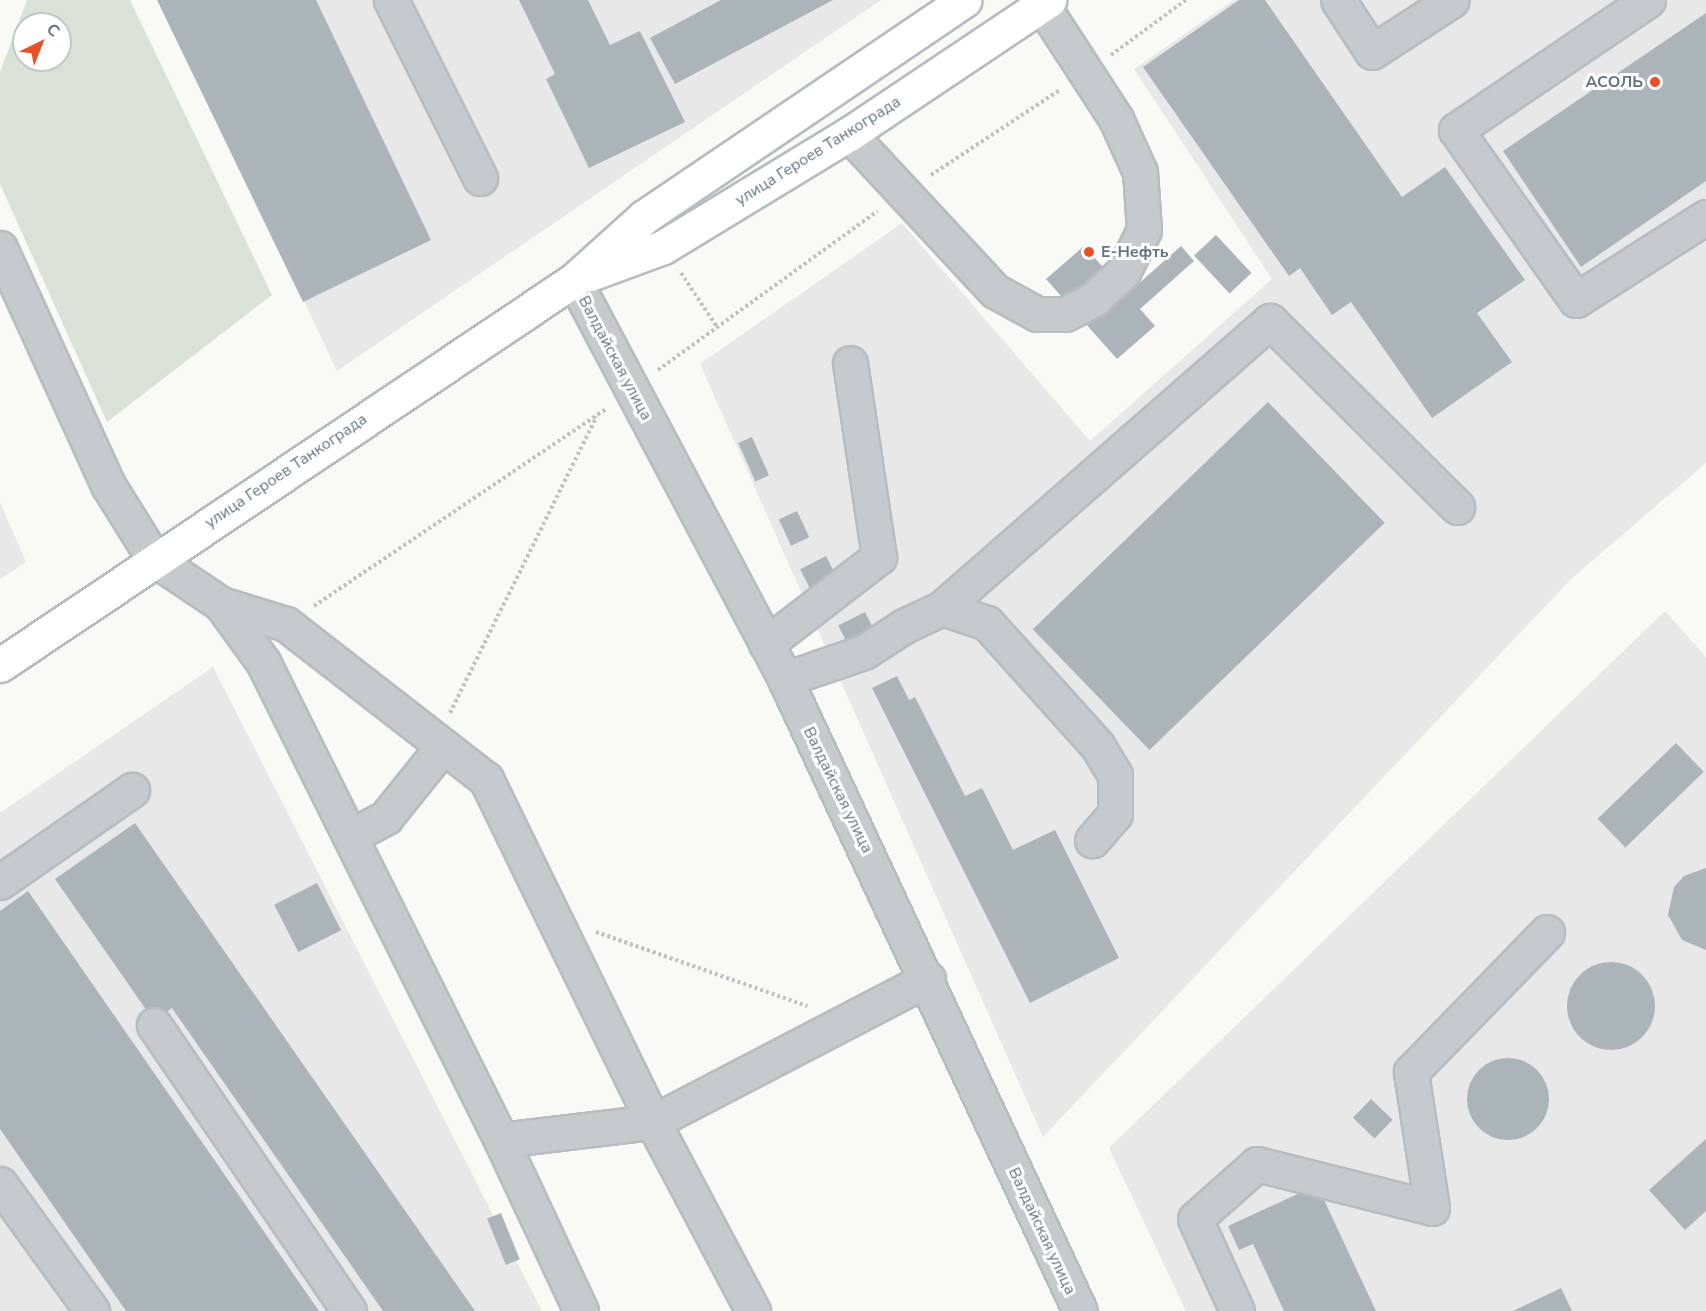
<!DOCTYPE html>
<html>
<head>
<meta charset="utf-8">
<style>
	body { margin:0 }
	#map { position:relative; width:1706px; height:1311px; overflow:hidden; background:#f9f9f6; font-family:"Nunito Sans",sans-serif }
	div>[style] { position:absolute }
	.built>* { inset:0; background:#e7e8e7 }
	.green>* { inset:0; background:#dae1d7 }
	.building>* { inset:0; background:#aab4b9; transform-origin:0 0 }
	.round { border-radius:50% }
	.path>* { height:4px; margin-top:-2px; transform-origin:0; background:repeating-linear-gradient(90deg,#bfc2c4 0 3px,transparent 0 6px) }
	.roads { filter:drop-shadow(2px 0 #b7bcc0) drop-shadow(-2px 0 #b7bcc0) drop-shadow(0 2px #b7bcc0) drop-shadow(0 -2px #b7bcc0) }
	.minor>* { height:33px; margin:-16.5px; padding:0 16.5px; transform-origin:16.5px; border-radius:16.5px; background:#c6cacd }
	.major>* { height:33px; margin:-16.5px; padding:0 16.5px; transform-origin:16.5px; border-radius:16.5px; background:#fff }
	.dots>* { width:16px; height:16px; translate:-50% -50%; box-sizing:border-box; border:3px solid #fff; border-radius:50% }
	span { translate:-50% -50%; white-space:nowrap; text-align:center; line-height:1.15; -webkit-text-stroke:6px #fff; paint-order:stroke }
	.poi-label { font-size:16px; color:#627582; font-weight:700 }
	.right { translate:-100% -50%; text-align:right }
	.left { translate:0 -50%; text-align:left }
	.street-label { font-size:16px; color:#627582 }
	.north { position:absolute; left:12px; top:12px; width:60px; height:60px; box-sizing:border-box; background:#fff; border:2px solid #c0c8cd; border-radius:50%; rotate:43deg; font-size:16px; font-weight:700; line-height:24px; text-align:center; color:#627582 }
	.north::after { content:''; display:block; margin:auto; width:21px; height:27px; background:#eb4f24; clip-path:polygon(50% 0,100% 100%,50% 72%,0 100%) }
</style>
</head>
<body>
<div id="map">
	<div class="built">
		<div style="clip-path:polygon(161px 0,881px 0,337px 371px)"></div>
		<div style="clip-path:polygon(1234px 0,1706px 0,1706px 463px,1571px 579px,1043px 1137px,700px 364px,902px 223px,1090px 441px,1272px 279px,1134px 69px)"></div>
		<div style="clip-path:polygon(0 502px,26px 562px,0 579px)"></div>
		<div style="clip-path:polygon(1665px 611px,1706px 657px,1706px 1311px,1186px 1311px,1109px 1148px)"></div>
		<div style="clip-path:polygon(213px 667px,542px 1311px,0 1311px,0 813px)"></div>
	</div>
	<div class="green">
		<div style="clip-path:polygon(evenodd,27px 0,130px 0,272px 295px,107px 422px,0 184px,0 72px,27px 0,24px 24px,60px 24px,60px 60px,24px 60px,24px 24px)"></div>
	</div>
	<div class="building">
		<div style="clip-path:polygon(157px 0,316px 0,431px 240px,303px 302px)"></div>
		<div style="clip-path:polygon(519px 0,588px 0,610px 45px,640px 31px,685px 122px,589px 168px,546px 79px,555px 74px)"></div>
		<div style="clip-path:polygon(721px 0,833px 0,675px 84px,650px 38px)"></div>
		<div style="clip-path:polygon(1239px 0,1265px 0,1402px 197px,1445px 167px,1525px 280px,1477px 313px,1512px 362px,1432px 418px,1351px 302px,1332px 315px,1300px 268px,1289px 276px,1143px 67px)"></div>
		<div style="clip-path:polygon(1706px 13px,1706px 181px,1581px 267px,1503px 151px)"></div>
		<div style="left:1216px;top:235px;width:52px;height:30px;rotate:47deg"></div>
		<div style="clip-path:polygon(1084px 246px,1127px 294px,1181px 246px,1194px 261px,1140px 309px,1155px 326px,1117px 359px,1046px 279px)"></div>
		<div style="left:1268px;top:402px;width:168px;height:327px;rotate:46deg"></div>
		<div style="left:752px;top:437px;width:42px;height:15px;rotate:66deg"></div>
		<div style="left:797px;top:511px;width:29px;height:20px;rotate:65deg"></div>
		<div style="left:826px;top:556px;width:25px;height:29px;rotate:63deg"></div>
		<div style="left:865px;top:612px;width:20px;height:30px;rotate:63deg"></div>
		<div style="clip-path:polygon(897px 676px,909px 700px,915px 697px,965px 796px,982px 788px,1013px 850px,1055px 830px,1119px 958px,1030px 1003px,872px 688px)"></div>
		<div style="left:1676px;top:743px;width:40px;height:109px;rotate:46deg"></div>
		<div style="clip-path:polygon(135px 823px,475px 1311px,383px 1311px,172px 1008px,154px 1021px,55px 879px)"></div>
		<div style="clip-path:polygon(1706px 868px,1706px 950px,1682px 940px,1668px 915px,1674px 887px,1684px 876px)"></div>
		<div style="left:317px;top:883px;width:53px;height:48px;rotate:63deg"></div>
		<div style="clip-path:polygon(28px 891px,319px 1311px,126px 1311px,0 1129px,0 911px)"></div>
		<div class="round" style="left:1567px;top:962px;width:88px;height:88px"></div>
		<div class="round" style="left:1467px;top:1058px;width:82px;height:82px"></div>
		<div style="left:1371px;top:1099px;width:30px;height:26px;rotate:44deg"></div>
		<div style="clip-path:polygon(1706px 1139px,1706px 1211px,1685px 1230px,1649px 1190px)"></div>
		<div style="clip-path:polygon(1317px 1185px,1376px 1311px,1284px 1311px,1253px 1244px,1239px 1250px,1228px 1226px)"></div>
		<div style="left:501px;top:1213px;width:50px;height:15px;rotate:68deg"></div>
		<div style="clip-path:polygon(1561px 1288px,1572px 1311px,1513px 1311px)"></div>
	</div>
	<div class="path">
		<div style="left:1111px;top:55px;width:93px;rotate:-36.3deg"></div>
		<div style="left:931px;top:175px;width:154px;rotate:-33.4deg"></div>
		<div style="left:681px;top:273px;width:65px;rotate:56.3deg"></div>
		<div style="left:658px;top:370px;width:271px;rotate:-35.9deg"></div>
		<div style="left:314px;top:606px;width:352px;rotate:-34deg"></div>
		<div style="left:450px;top:713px;width:331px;rotate:-63.7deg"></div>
		<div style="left:596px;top:932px;width:224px;rotate:19.3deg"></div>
	</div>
	<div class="roads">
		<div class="minor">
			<div style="left:391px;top:0;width:199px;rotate:63.4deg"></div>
			<div style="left:1338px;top:0;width:62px;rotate:56.8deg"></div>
			<div style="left:1372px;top:52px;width:95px;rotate:-33deg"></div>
			<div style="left:1648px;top:0;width:232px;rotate:145.9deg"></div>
			<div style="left:1456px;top:130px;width:208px;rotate:54.8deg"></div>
			<div style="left:1576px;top:300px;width:154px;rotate:-32.6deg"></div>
			<div style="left:849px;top:134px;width:214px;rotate:47.1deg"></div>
			<div style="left:995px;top:291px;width:48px;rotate:28.7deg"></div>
			<div style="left:1037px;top:314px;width:28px"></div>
			<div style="left:1065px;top:314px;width:33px;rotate:-27deg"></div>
			<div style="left:1094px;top:299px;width:40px;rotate:-43deg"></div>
			<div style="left:1123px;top:272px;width:47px;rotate:-63.4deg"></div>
			<div style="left:1144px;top:230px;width:58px;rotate:-93.9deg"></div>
			<div style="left:1140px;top:172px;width:58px;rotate:-114.4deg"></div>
			<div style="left:1116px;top:119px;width:136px;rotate:-123deg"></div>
			<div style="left:0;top:248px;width:260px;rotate:65.5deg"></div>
			<div style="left:108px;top:485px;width:87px;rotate:58.1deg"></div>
			<div style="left:154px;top:559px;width:81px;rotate:33.9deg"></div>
			<div style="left:221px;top:604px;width:68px;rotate:17.1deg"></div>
			<div style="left:286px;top:624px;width:253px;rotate:37.8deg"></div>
			<div style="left:486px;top:779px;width:381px;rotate:64deg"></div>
			<div style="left:653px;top:1122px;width:214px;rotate:62.1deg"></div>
			<div style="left:574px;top:280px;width:451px;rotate:62.1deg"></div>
			<div style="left:785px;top:679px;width:697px;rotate:64.98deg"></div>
			<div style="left:221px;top:604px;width:72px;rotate:54.1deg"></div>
			<div style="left:263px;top:662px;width:534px;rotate:63.53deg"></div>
			<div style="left:501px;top:1140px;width:189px;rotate:64.9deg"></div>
			<div style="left:942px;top:608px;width:436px;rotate:-41.2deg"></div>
			<div style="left:1270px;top:321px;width:264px;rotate:44.8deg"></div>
			<div style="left:766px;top:644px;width:143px;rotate:-37.6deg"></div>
			<div style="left:879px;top:557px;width:196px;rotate:-98.5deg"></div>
			<div style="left:785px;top:679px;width:83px;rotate:-18.9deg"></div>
			<div style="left:864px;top:652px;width:48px;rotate:-33deg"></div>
			<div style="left:904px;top:626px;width:42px;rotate:-25.3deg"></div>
			<div style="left:942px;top:608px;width:47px;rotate:18.4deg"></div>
			<div style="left:987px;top:623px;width:164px;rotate:48deg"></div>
			<div style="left:1097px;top:745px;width:35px;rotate:59deg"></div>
			<div style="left:1115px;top:775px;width:39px;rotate:90deg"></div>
			<div style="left:1115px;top:814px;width:35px;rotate:131deg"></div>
			<div style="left:351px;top:836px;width:40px;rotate:-28deg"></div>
			<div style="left:386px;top:817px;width:91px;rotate:-51.2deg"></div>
			<div style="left:0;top:882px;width:161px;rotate:-34.9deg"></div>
			<div style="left:154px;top:1025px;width:346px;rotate:55.7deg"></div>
			<div style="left:501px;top:1140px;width:153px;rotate:-6.8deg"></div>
			<div style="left:653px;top:1122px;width:310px;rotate:-27.5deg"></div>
			<div style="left:0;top:1184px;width:157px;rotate:54.1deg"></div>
			<div style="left:1237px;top:1311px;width:101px;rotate:-114.5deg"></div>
			<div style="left:1195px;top:1219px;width:83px;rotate:-41.6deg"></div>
			<div style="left:1257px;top:1164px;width:180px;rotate:14.1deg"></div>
			<div style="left:1432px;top:1208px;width:138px;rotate:-98.8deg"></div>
			<div style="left:1411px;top:1072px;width:195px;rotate:-45.8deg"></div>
		</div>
		<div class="major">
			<div style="left:590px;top:274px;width:78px;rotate:-20.3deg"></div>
			<div style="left:663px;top:247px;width:218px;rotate:-31.3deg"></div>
			<div style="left:849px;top:134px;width:241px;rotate:-33.8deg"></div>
			<div style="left:0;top:665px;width:691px;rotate:-33.85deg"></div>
			<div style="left:574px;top:280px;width:94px;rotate:-42deg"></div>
			<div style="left:644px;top:217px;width:387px;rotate:-34.1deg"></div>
		</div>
	</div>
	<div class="dots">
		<div style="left:1655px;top:82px;background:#eb4f24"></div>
		<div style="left:1089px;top:252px;background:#eb4f24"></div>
	</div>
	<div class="poi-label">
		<span class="right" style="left:1643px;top:82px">АСОЛЬ</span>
		<span class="left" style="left:1101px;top:252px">E-Нефть</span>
	</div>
	<div class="street-label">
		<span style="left:818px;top:151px;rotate:-32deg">улица Героев Танкограда</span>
		<span style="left:615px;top:358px;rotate:62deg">Валдайская улица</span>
		<span style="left:286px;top:471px;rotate:-34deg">улица Героев Танкограда</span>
		<span style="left:838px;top:790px;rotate:64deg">Валдайская улица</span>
		<span style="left:1042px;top:1231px;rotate:65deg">Валдайская улица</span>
	</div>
	<div class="north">С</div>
</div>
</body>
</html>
